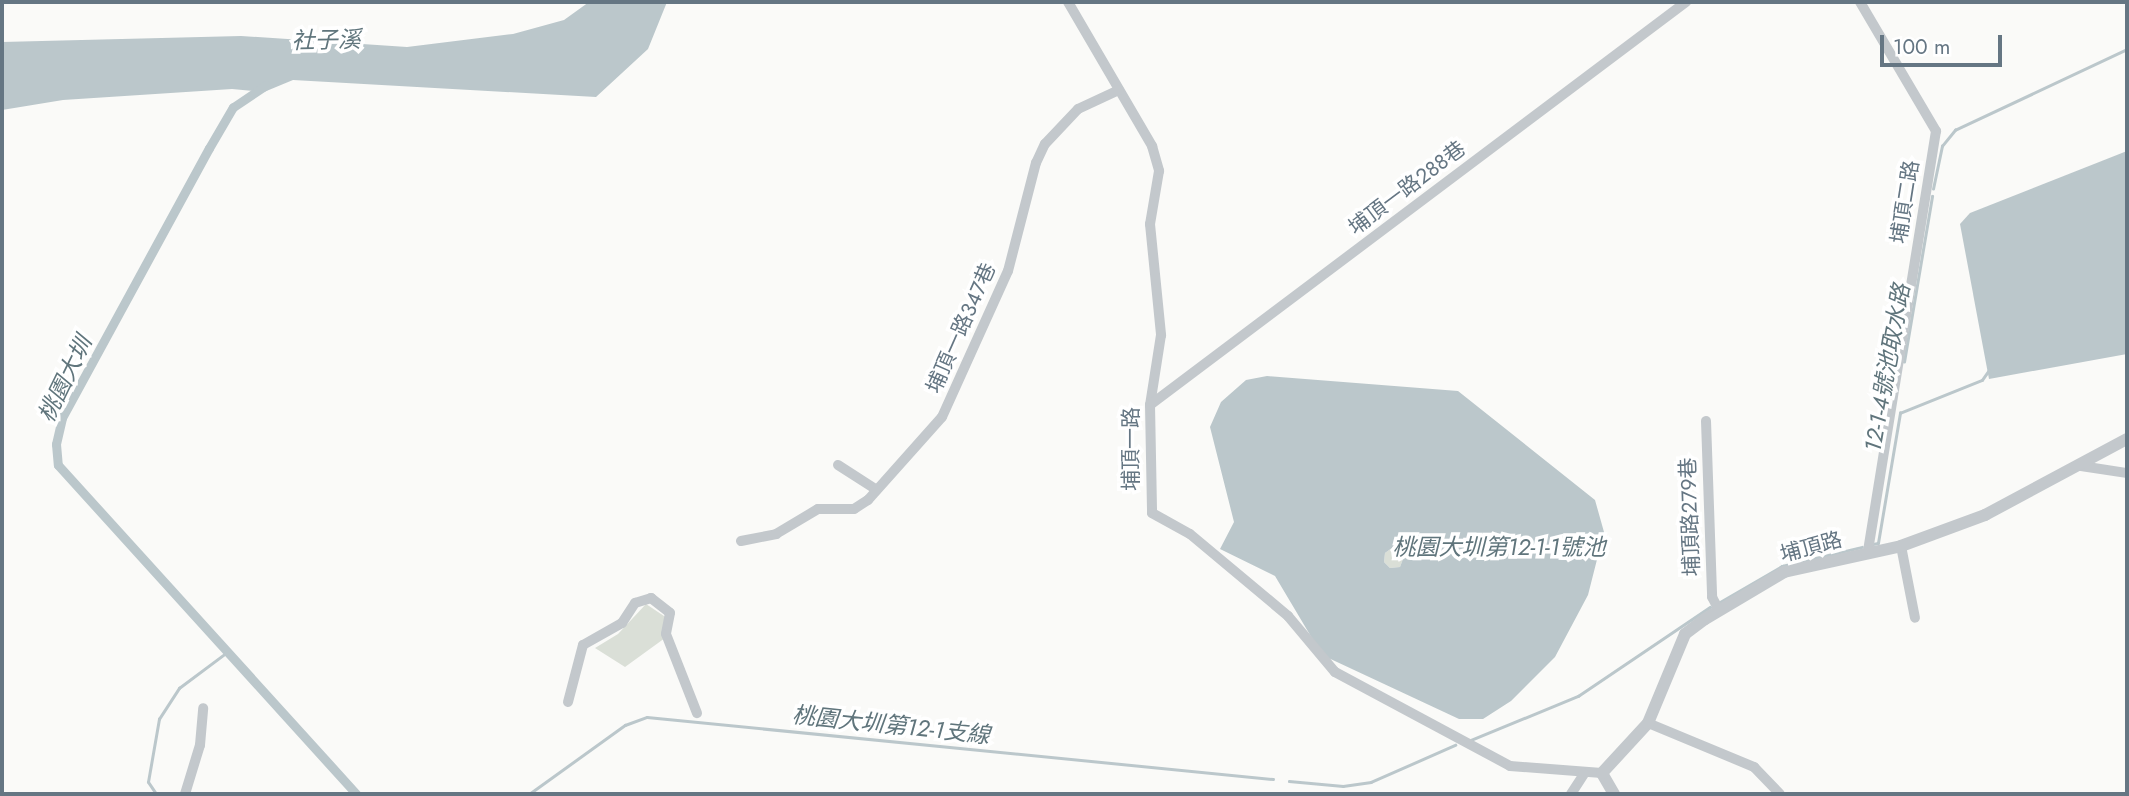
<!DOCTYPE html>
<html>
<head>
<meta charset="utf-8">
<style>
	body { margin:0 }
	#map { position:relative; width:2129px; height:796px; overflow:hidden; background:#fafaf8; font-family:Jost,"Noto Sans TC",sans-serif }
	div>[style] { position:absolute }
	.green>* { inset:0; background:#dadfd7 }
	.water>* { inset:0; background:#bbc7cb }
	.stream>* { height:2.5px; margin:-1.25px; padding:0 1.25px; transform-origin:1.25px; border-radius:1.25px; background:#bbc7cb }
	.canal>* { height:9px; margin:-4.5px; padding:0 4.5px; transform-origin:4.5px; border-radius:4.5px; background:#bbc7cb }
	.minor>* { height:10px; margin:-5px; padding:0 5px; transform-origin:5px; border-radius:5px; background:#c3c8cc }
	.tertiary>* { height:12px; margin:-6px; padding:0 6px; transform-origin:6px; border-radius:6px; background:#c3c8cc }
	span { translate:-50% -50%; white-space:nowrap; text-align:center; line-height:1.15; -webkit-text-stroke:7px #fff; paint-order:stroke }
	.street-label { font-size:21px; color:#657683 }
	.water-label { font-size:23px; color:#60757c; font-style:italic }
	.frame { position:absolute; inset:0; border:4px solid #657683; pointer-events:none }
	.scale { position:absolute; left:1880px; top:35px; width:122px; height:32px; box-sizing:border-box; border:4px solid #657683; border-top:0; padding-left:9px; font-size:21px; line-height:24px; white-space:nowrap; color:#657683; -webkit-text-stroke:5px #fff; paint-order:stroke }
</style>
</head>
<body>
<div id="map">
	<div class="green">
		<div style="clip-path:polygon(1396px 545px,1403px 559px,1400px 567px,1390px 568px,1384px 562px,1385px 553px)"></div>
		<div style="clip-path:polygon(646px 604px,667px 618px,665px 638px,625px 667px,595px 648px,618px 634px)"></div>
	</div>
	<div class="water">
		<div style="clip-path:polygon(589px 2px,667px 2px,648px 49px,596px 97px,293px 80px,264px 92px,232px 89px,63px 100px,2px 110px,2px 42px,241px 36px,407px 47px,513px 34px,564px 20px)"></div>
		<div style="clip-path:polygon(2127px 151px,2127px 354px,1989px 379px,1960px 224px,1970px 213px)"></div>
		<div style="clip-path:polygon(evenodd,1267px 376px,1458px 391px,1595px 500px,1604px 532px,1588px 595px,1555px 657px,1511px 701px,1483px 719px,1459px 719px,1322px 655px,1275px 576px,1220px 549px,1234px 522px,1210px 427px,1221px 402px,1246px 380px,1267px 376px,1396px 545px,1403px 559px,1400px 567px,1390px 568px,1384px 562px,1385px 553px,1396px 545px)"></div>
	</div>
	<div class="stream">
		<div style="left:1933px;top:189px;width:44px;rotate:-78.2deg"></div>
		<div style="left:1942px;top:146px;width:21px;rotate:-51deg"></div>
		<div style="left:1955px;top:130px;width:190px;rotate:-25.2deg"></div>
		<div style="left:1904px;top:362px;width:168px;rotate:-80.4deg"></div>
		<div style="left:1873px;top:544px;width:5px;rotate:-11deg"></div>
		<div style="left:1878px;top:543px;width:132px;rotate:-80.4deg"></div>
		<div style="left:1900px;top:413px;width:88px;rotate:-21.9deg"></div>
		<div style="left:1982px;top:380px;width:12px;rotate:-55deg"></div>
		<div style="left:1720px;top:602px;width:72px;rotate:-30.1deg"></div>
		<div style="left:1782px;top:566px;width:82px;rotate:-13.4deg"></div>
		<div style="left:1471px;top:740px;width:116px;rotate:-22.4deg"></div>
		<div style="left:1578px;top:696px;width:159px;rotate:-34deg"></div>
		<div style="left:1289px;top:781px;width:54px;rotate:5.3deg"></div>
		<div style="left:1343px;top:786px;width:28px;rotate:-8deg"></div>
		<div style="left:1371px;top:782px;width:92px;rotate:-23.8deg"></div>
		<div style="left:156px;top:794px;width:14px;rotate:-124deg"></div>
		<div style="left:148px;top:782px;width:64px;rotate:-80.1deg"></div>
		<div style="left:159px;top:719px;width:37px;rotate:-57deg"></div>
		<div style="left:179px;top:688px;width:59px;rotate:-36.7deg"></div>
		<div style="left:529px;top:794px;width:118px;rotate:-35.7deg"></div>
		<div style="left:625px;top:725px;width:23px;rotate:-20deg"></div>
		<div style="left:647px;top:717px;width:629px;rotate:5.66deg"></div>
	</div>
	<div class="canal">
		<div style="left:266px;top:85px;width:40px;rotate:146deg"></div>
		<div style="left:233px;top:107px;width:48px;rotate:120.3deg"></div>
		<div style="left:209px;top:148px;width:307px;rotate:118.6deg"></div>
		<div style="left:62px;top:418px;width:27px;rotate:103deg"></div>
		<div style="left:56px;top:444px;width:21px;rotate:85deg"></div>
		<div style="left:58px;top:465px;width:444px;rotate:47.8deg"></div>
	</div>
	<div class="minor">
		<div style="left:1068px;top:2px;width:167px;rotate:59.7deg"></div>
		<div style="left:1152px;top:146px;width:26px;rotate:74deg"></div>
		<div style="left:1159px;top:171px;width:54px;rotate:99.6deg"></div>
		<div style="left:1150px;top:224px;width:112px;rotate:84.3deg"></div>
		<div style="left:1161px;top:335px;width:71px;rotate:98.9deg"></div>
		<div style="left:1150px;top:405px;width:108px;rotate:88.9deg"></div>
		<div style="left:1152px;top:513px;width:43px;rotate:28.9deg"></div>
		<div style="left:1190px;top:534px;width:128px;rotate:39.9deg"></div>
		<div style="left:1288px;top:616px;width:73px;rotate:50deg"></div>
		<div style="left:1335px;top:672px;width:199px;rotate:28.2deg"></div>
		<div style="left:1510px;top:766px;width:92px;rotate:4.4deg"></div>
		<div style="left:1860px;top:2px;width:150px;rotate:59.5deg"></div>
		<div style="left:1936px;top:131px;width:426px;rotate:99.2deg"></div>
		<div style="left:1150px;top:405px;width:671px;rotate:-36.94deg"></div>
		<div style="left:1706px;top:421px;width:176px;rotate:88deg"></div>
		<div style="left:1712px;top:597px;width:15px;rotate:62deg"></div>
		<div style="left:838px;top:465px;width:46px;rotate:32.7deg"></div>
		<div style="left:2081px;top:466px;width:47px;rotate:8.7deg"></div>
		<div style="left:741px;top:541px;width:36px;rotate:-11deg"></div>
		<div style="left:776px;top:534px;width:49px;rotate:-30.8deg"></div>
		<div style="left:818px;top:509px;width:36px"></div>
		<div style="left:854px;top:509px;width:17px;rotate:-33deg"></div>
		<div style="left:868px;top:500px;width:111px;rotate:-48.3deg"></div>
		<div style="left:942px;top:417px;width:160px;rotate:-65.7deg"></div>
		<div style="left:1008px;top:271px;width:112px;rotate:-75.5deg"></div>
		<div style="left:1036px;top:163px;width:21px;rotate:-65deg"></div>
		<div style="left:1045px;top:144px;width:48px;rotate:-46.7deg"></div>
		<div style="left:1078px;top:109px;width:45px;rotate:-24.9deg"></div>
		<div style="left:1901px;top:546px;width:73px;rotate:79deg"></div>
		<div style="left:568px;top:702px;width:59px;rotate:-75.3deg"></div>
		<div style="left:583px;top:645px;width:45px;rotate:-29.4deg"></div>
		<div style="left:622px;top:623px;width:24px;rotate:-57deg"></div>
		<div style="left:635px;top:603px;width:17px;rotate:-17deg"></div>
		<div style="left:651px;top:598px;width:24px;rotate:38deg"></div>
		<div style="left:670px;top:613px;width:21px;rotate:101deg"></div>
		<div style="left:666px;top:634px;width:85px;rotate:68.6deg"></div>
		<div style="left:1648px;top:723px;width:115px;rotate:22.5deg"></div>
		<div style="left:1754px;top:767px;width:37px;rotate:46deg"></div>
		<div style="left:185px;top:794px;width:51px;rotate:-73deg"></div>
		<div style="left:200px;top:745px;width:37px;rotate:-85deg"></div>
		<div style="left:1571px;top:794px;width:24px;rotate:-57deg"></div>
	</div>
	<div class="tertiary">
		<div style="left:1614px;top:794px;width:24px;rotate:-120deg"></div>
		<div style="left:1602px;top:773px;width:68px;rotate:-47.4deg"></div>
		<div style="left:1648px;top:723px;width:96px;rotate:-67.4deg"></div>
		<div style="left:1685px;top:634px;width:25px;rotate:-37deg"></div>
		<div style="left:1705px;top:619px;width:92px;rotate:-30.7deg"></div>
		<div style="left:1784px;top:572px;width:120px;rotate:-12.5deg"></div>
		<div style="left:1901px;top:546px;width:90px;rotate:-20.3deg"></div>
		<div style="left:1985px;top:515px;width:161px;rotate:-28.2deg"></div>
	</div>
	<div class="street-label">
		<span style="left:1407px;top:188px;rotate:-37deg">埔頂一路288巷</span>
		<span style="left:1905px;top:202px;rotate:-81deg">埔頂二路</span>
		<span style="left:961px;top:328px;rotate:-66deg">埔頂一路347巷</span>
		<span style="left:1131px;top:449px;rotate:-90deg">埔頂一路</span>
		<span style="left:1690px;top:517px;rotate:-92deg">埔頂路279巷</span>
		<span style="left:1811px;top:547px;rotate:-15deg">埔頂路</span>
	</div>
	<div class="water-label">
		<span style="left:326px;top:40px;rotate:-1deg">社子溪</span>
		<span style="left:1887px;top:368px;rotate:-80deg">12-1-4號池取水路</span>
		<span style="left:65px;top:379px;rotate:-64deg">桃園大圳</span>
		<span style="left:1499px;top:547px">桃園大圳第12-1-1號池</span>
		<span style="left:891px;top:725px;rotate:6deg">桃園大圳第12-1支線</span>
	</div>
	<div class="frame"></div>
	<div class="scale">100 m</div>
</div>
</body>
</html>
